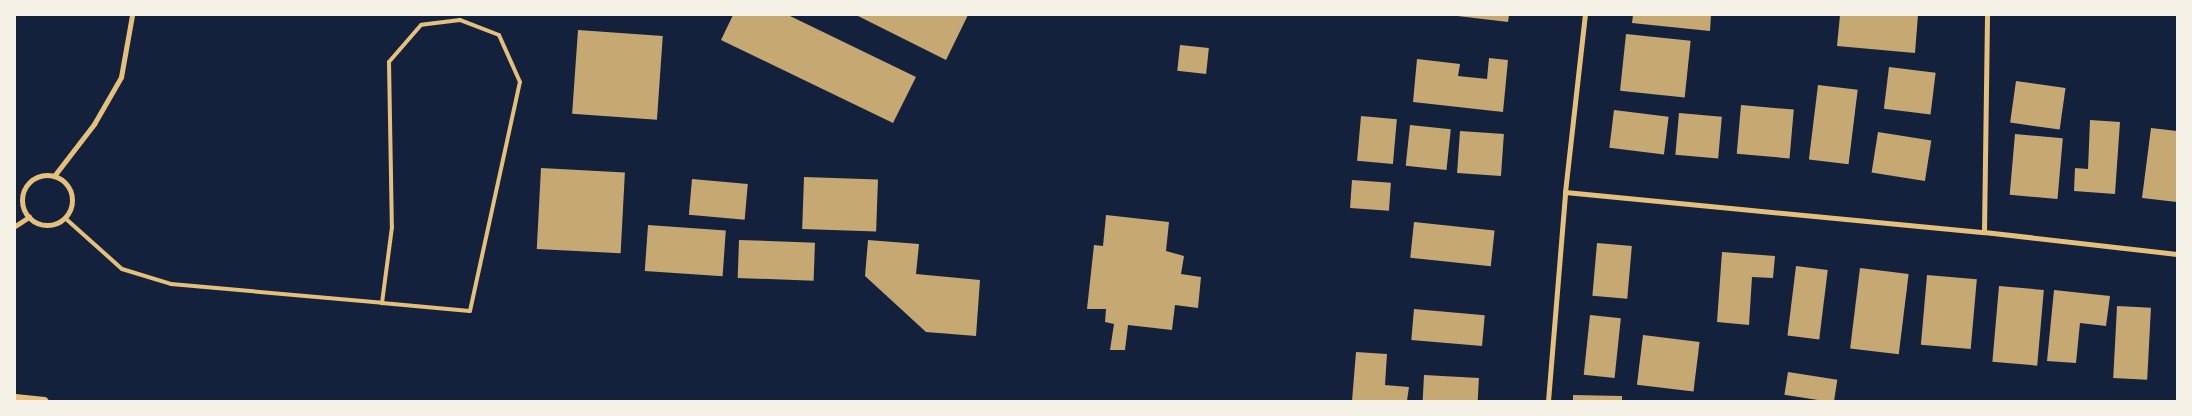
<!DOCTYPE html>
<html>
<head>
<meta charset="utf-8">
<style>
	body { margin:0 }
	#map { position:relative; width:2192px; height:416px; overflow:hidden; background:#14213d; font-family:Roboto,sans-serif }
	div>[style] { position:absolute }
	.building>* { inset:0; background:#c6a872; transform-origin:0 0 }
	.service>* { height:4px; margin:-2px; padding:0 2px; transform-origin:2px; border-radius:2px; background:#e5c07b }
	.minor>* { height:5px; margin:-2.5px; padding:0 2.5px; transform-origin:2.5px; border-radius:2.5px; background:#e5c07b }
	.minor>.ring { margin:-2.5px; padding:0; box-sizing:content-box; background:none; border:5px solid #e5c07b; border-radius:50% }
	.tertiary>* { height:9px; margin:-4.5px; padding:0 4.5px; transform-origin:4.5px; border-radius:4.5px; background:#e5c07b }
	span { translate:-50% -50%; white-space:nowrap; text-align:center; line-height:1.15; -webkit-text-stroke:4.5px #f6f1e7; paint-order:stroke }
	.frame { position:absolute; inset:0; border:16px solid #f6f1e7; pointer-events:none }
</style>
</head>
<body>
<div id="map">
	<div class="building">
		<div style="clip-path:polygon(733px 15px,788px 15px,916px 77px,893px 123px,721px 40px)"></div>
		<div style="clip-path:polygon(856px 15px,968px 15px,946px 60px)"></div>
		<div style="clip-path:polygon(1449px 15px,1509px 15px,1508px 22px)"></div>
		<div style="clip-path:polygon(1633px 15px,1711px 15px,1710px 31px,1632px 23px)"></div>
		<div style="clip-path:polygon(1840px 15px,1918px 15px,1915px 53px,1837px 46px)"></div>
		<div style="left:578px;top:30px;width:85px;height:84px;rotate:4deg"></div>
		<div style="left:1626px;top:34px;width:65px;height:57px;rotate:6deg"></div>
		<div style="left:1180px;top:45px;width:29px;height:26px;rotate:6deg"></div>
		<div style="clip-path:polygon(1489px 58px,1508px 60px,1503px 112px,1413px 102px,1417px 59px,1460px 64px,1458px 76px,1487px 79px)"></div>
		<div style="left:1889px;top:67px;width:47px;height:42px;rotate:7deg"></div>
		<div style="left:2016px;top:81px;width:50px;height:42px;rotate:8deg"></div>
		<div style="left:1818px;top:85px;width:40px;height:75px;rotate:7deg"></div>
		<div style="left:1741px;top:105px;width:53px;height:49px;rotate:5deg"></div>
		<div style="left:1614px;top:110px;width:55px;height:38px;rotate:7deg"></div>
		<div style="left:1679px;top:113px;width:43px;height:42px;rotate:5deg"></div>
		<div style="left:1361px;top:116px;width:36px;height:45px;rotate:5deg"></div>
		<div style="clip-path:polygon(2090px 120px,2120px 122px,2115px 194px,2074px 191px,2075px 168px,2088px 169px)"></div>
		<div style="left:1410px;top:125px;width:41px;height:41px;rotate:6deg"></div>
		<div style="clip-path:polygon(2151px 128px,2177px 131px,2177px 202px,2142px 198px)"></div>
		<div style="left:1460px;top:131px;width:44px;height:42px;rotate:4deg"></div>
		<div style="left:1878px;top:132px;width:54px;height:41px;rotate:9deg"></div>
		<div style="left:2015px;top:134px;width:48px;height:61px;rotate:5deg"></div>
		<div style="left:541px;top:168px;width:84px;height:81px;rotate:3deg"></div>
		<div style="left:804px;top:177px;width:74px;height:52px;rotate:2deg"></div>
		<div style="left:692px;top:179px;width:56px;height:36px;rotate:5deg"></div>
		<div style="left:1352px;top:180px;width:39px;height:28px;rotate:4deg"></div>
		<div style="clip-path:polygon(1106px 215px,1169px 222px,1166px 251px,1184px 256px,1181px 274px,1201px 277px,1198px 308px,1175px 305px,1172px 330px,1128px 325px,1125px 350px,1110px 350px,1114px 324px,1105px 322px,1106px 309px,1087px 309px,1094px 245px,1103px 246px)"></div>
		<div style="left:1414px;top:222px;width:81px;height:36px;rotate:6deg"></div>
		<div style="left:648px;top:225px;width:78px;height:46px;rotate:4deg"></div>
		<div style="left:739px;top:240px;width:76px;height:38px;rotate:2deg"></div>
		<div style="clip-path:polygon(868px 240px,919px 244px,916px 274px,980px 280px,976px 336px,926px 332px,865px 276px)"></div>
		<div style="left:1597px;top:243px;width:35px;height:53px;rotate:5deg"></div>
		<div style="clip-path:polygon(1722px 252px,1775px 256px,1773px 278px,1752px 277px,1749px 325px,1717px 322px)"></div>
		<div style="left:1796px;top:266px;width:32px;height:70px;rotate:7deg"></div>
		<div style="left:1860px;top:268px;width:49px;height:81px;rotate:7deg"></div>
		<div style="left:1927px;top:275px;width:50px;height:70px;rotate:5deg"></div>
		<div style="left:1999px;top:286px;width:45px;height:76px;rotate:5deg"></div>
		<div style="clip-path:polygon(2054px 290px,2110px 296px,2106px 326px,2080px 323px,2076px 363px,2047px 361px)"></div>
		<div style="left:2117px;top:306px;width:34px;height:72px;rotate:3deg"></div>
		<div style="left:1414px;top:309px;width:71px;height:31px;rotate:5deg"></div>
		<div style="left:1590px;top:315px;width:31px;height:60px;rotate:6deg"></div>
		<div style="left:1643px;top:335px;width:57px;height:50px;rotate:7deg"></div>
		<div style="clip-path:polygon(1356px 352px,1387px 354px,1385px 385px,1409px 387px,1407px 401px,1352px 401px)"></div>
		<div style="left:1788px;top:372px;width:50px;height:23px;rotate:9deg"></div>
		<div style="left:1424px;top:375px;width:55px;height:26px;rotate:3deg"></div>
		<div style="clip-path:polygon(1573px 395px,1622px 396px,1622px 401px,1573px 401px)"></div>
	</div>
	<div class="service">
		<div style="left:65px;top:218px;width:76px;rotate:41.8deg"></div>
		<div style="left:122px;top:269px;width:51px;rotate:17deg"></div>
		<div style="left:171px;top:284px;width:212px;rotate:5.1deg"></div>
		<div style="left:382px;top:303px;width:88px;rotate:5.2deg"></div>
		<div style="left:470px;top:311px;width:234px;rotate:-77.7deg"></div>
		<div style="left:520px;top:82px;width:51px;rotate:-114.1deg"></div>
		<div style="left:499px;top:35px;width:42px;rotate:-159deg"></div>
		<div style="left:460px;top:20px;width:39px;rotate:173deg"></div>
		<div style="left:421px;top:25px;width:49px;rotate:130.9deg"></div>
		<div style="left:389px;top:62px;width:165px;rotate:89deg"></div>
		<div style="left:392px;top:227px;width:77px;rotate:97.5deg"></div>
	</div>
	<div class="minor">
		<div class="ring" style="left:22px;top:175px;width:45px;height:45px"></div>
		<div style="left:54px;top:176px;width:66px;rotate:-52.4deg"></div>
		<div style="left:94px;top:124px;width:54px;rotate:-60.1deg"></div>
		<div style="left:121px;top:77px;width:63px;rotate:-79.9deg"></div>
		<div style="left:1565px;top:192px;width:421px;rotate:5.5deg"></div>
		<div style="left:1984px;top:232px;width:194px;rotate:6.5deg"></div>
		<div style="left:15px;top:226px;width:17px;rotate:-33deg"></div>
		<div style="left:1984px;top:232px;width:217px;rotate:-89.2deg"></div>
		<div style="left:1548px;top:401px;width:210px;rotate:-85.3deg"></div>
		<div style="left:1565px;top:192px;width:178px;rotate:-83.6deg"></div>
	</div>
	<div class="tertiary">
		<div style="left:15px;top:398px;width:29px;rotate:6deg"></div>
	</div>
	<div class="frame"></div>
</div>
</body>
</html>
